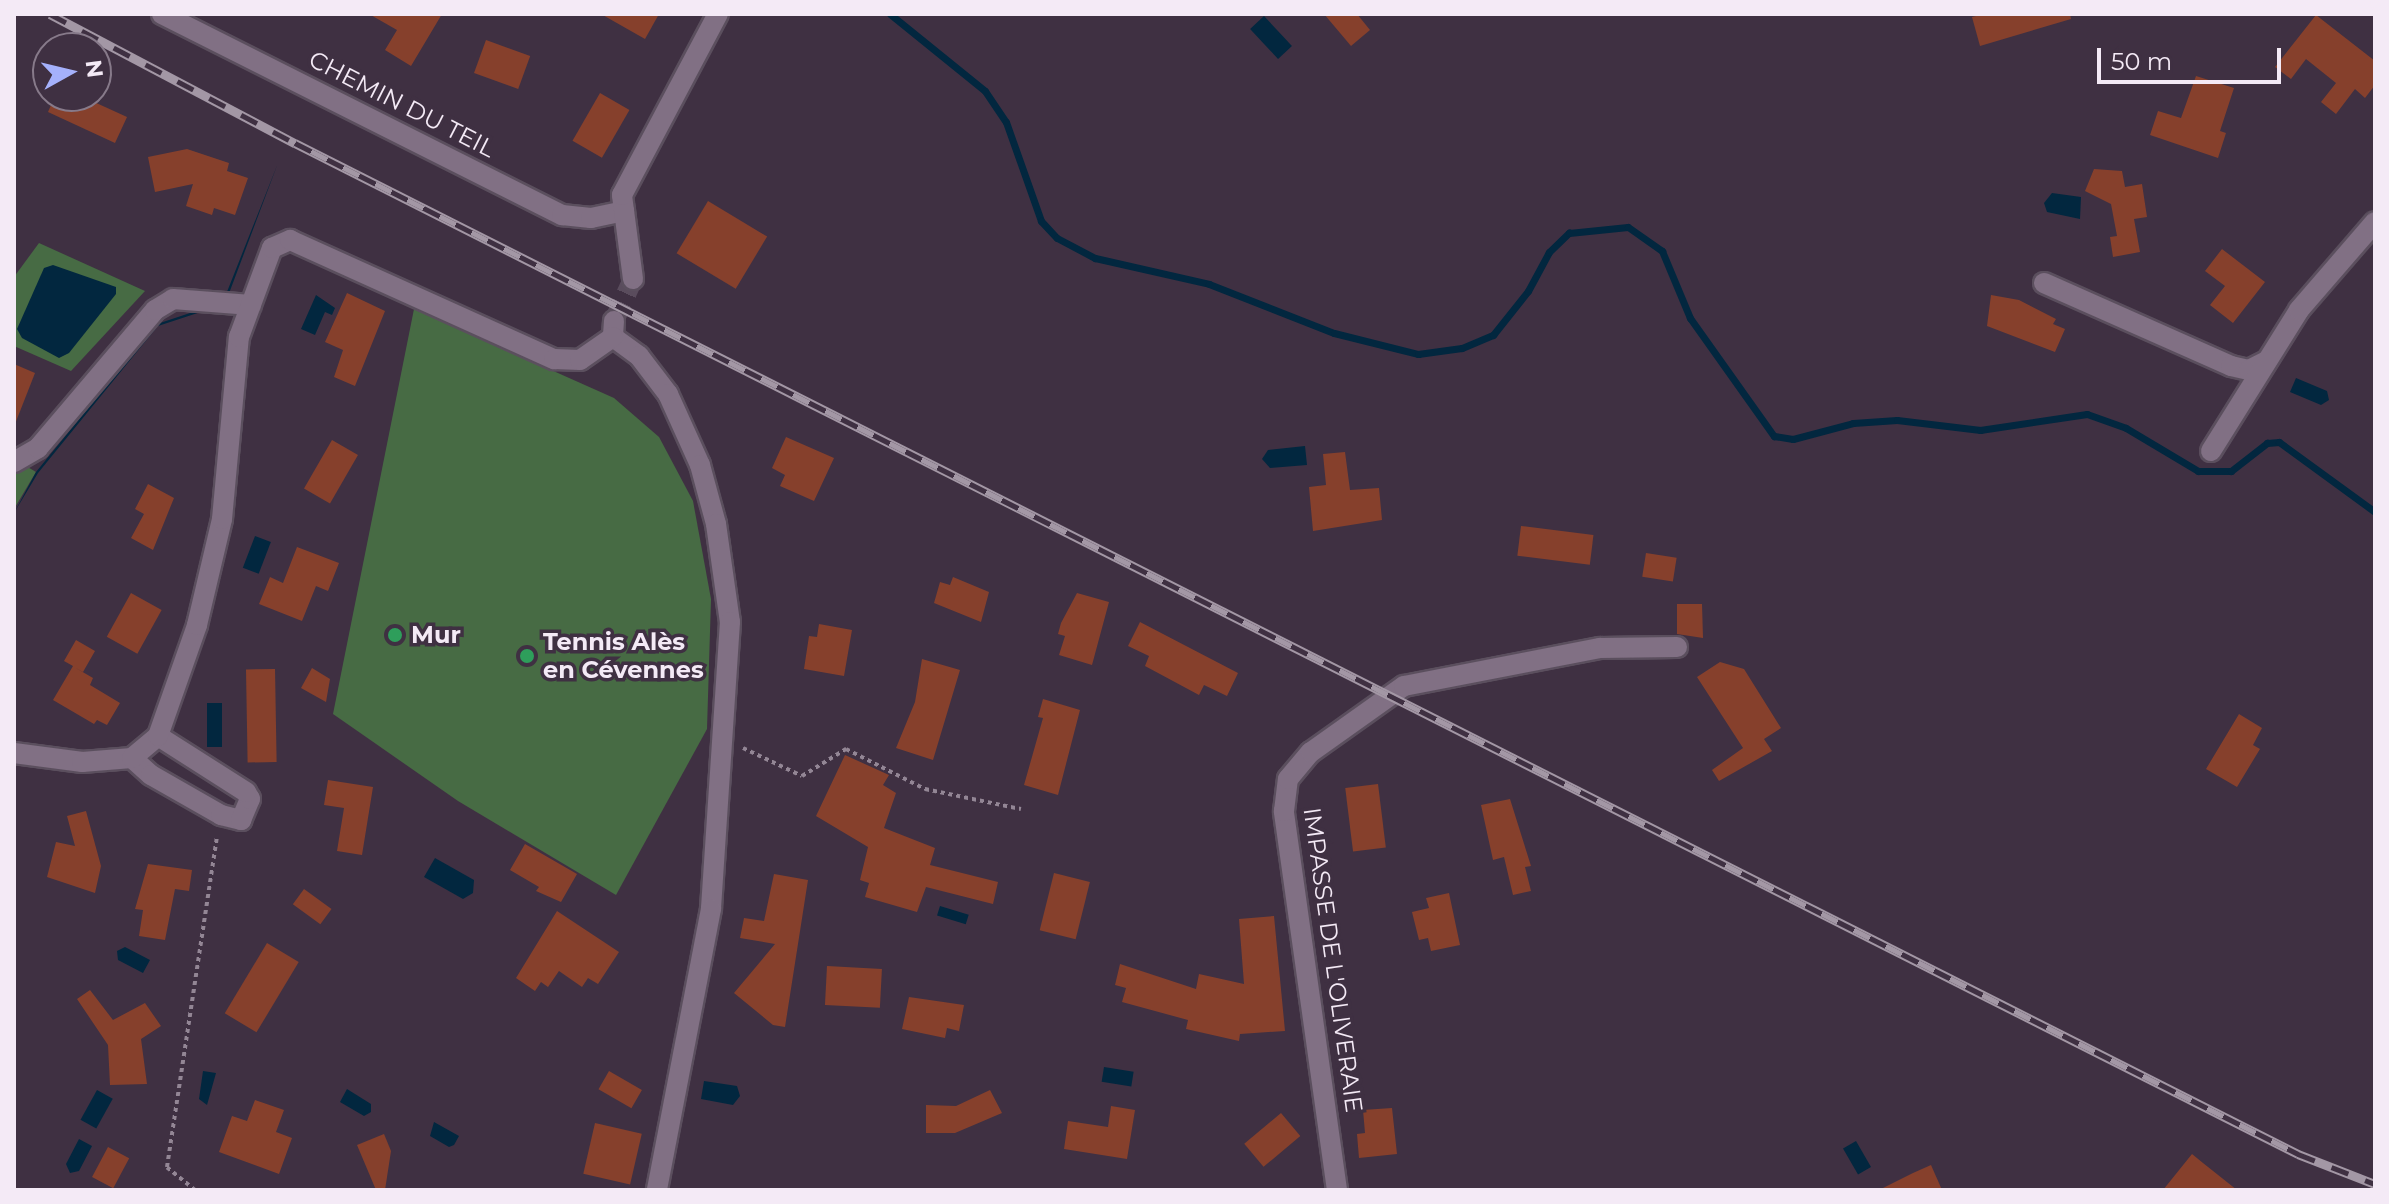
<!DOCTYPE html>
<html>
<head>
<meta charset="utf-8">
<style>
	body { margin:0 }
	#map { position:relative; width:2389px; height:1204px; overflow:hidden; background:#3f3042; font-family:Montserrat,sans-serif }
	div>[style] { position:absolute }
	.green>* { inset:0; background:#476b44 }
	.water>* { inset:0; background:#02273f; transform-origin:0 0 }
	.stream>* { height:7px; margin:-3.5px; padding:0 3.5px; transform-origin:3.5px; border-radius:3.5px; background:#02273f }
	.building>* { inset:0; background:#86402c; transform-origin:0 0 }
	.street-tunnel>* { height:20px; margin-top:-10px; transform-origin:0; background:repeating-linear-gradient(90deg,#5a4c5d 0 20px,transparent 0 30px) }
	.path>* { height:4px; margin-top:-2px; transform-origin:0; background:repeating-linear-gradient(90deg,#938695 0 4px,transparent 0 8px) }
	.roads { filter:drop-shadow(2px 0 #5b4f5e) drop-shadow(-2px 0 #5b4f5e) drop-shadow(0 2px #5b4f5e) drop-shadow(0 -2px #5b4f5e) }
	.street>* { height:20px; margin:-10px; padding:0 10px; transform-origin:10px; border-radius:10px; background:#817084 }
	.rail>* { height:9px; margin-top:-4.5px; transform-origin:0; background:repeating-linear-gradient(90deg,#3f3042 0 18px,#a397a5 0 36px); box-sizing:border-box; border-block:2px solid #a397a5 }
	.dots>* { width:22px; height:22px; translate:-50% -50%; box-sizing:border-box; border:4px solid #3f3042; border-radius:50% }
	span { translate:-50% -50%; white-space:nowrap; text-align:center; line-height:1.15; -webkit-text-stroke:7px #3f3042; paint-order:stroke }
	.street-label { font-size:24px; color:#f4eaf6 }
	.poi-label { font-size:24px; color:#f4eaf6; font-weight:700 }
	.left { translate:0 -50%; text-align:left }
	.frame { position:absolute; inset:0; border:16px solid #f4eaf6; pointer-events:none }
	.north { position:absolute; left:32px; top:32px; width:80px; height:80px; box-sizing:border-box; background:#3f3042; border:2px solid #877a8a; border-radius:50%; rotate:82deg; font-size:22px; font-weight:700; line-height:32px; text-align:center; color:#f4eaf6 }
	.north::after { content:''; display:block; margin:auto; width:28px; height:36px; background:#a5b1fc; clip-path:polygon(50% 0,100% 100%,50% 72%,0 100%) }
	.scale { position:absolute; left:2097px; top:48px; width:184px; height:36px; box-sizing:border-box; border:4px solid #f4eaf6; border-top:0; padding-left:10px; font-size:24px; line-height:28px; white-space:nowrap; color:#f4eaf6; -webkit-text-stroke:6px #3f3042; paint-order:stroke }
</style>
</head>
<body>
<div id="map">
	<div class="green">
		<div style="clip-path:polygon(39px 243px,145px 291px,71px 371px,14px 346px,14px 277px)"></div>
		<div style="clip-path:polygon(414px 309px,614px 398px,659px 437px,693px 501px,711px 599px,707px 729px,616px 895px,458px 801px,333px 714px)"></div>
		<div style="clip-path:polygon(26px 466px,36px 472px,14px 509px,14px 470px)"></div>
	</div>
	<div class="water">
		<div style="left:1264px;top:16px;width:41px;height:19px;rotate:47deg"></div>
		<div style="clip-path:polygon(278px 163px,225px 304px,158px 326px,38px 473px,14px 513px,36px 472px,157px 324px,223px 302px)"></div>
		<div style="clip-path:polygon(2052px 193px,2081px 197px,2080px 219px,2047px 212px,2044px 203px)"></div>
		<div style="clip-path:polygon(53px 265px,116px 287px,116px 294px,69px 353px,59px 358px,22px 338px,17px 329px,44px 268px)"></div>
		<div style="clip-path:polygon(316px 295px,335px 308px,332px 315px,325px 312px,315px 335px,301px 329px)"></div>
		<div style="clip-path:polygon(2296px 378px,2327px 391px,2329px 400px,2321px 405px,2290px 392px)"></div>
		<div style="clip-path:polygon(1305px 446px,1307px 465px,1270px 468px,1262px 459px,1268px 450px)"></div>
		<div style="left:255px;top:536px;width:17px;height:34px;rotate:21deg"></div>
		<div style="left:207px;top:703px;width:15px;height:44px"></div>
		<div style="clip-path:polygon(435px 858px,474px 880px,473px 893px,463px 899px,424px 877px)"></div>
		<div style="left:940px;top:906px;width:30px;height:10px;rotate:17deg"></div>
		<div style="clip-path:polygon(125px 947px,150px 960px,143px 973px,118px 960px,117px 951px)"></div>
		<div style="left:1104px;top:1067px;width:30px;height:15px;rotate:9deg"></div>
		<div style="clip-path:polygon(203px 1071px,216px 1073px,207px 1105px,199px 1099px)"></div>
		<div style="clip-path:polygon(704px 1081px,737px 1086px,740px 1096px,733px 1105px,701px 1099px)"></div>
		<div style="clip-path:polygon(347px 1089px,371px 1104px,371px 1112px,364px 1116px,340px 1102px)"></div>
		<div style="left:97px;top:1090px;width:18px;height:34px;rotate:29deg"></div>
		<div style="clip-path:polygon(434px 1122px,459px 1136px,454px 1145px,449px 1147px,430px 1136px)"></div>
		<div style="clip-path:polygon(79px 1139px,92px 1146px,79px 1171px,70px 1173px,66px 1164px)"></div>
		<div style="left:1856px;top:1141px;width:30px;height:15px;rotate:60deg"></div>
	</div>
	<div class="stream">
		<div style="left:890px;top:14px;width:122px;rotate:39deg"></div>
		<div style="left:985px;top:91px;width:37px;rotate:56deg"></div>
		<div style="left:1006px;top:122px;width:105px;rotate:70.5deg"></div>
		<div style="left:1041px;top:221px;width:23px;rotate:47deg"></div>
		<div style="left:1057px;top:238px;width:43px;rotate:27.8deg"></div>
		<div style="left:1095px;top:258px;width:117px;rotate:12.8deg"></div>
		<div style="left:1209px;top:284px;width:134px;rotate:21.4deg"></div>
		<div style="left:1334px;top:333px;width:87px;rotate:14deg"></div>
		<div style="left:1418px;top:354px;width:44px;rotate:-7.8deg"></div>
		<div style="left:1462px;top:348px;width:34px;rotate:-23deg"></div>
		<div style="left:1493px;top:335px;width:56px;rotate:-51.5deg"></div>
		<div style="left:1528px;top:291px;width:44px;rotate:-61.7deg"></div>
		<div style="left:1549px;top:252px;width:28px;rotate:-44deg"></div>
		<div style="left:1569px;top:233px;width:59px;rotate:-5.8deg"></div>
		<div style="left:1628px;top:227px;width:42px;rotate:35.2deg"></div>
		<div style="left:1662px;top:251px;width:73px;rotate:67.3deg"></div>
		<div style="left:1690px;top:318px;width:145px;rotate:54.6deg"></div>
		<div style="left:1774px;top:436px;width:19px;rotate:9deg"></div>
		<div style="left:1793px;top:439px;width:62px;rotate:-14.9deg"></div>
		<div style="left:1853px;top:423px;width:44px;rotate:-3.9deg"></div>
		<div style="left:1897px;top:420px;width:84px;rotate:6.9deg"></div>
		<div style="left:1980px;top:430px;width:108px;rotate:-8.5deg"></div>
		<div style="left:2087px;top:414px;width:41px;rotate:19.7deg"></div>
		<div style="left:2126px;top:428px;width:84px;rotate:30.8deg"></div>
		<div style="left:2198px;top:471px;width:33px"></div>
		<div style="left:2231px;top:471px;width:46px;rotate:-37.9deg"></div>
		<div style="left:2267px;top:443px;width:12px;rotate:-5deg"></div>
		<div style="left:2279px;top:442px;width:119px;rotate:36.1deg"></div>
	</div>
	<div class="building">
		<div style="clip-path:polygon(369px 14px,442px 14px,411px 66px,385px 50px,397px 30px)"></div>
		<div style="clip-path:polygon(601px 14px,659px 14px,645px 39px)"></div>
		<div style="clip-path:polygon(1324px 14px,1357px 14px,1370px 30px,1351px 46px)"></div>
		<div style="clip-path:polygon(1984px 14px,2070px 14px,2071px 19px,1980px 46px,1972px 17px)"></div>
		<div style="clip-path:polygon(2316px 15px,2375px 61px,2375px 85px,2365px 98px,2355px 89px,2336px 114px,2321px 102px,2336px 83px,2306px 59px,2291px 79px,2275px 67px)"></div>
		<div style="left:486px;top:40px;width:47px;height:35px;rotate:20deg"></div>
		<div style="clip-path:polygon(2196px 76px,2234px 88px,2220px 131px,2226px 133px,2218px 158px,2150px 135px,2158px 111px,2181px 118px)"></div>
		<div style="left:600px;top:93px;width:34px;height:55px;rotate:30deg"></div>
		<div style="clip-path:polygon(55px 96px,81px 96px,127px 117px,115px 143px,48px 112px)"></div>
		<div style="clip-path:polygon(187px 149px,229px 163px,227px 171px,248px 178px,235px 215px,214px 208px,212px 215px,186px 206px,193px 184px,155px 192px,148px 157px)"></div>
		<div style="clip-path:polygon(2094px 169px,2122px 171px,2125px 187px,2142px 184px,2147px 217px,2134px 219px,2140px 252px,2113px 257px,2110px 237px,2117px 236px,2111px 204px,2085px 191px)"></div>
		<div style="left:708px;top:201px;width:69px;height:61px;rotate:31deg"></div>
		<div style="clip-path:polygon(2222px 249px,2265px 282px,2233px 323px,2210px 305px,2225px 286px,2205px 271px)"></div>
		<div style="clip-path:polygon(347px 293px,385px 311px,355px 386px,334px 377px,343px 350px,325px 342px)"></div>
		<div style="clip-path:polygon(1991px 295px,2019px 300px,2056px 319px,2053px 324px,2065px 329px,2055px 352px,1987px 326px)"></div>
		<div style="clip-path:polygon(14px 364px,35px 373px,15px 424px,14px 424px)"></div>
		<div style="clip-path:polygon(786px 437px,834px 458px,814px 501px,780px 486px,785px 475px,772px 468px)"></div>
		<div style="left:332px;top:440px;width:30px;height:56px;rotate:30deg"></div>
		<div style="clip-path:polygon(1345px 452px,1350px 490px,1379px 488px,1382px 520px,1313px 531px,1309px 487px,1326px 485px,1323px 454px)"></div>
		<div style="clip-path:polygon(148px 484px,174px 498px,153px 550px,131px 538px,144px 514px,135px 509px)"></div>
		<div style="left:1521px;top:526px;width:73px;height:30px;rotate:7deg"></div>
		<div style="clip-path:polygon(297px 547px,339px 563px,328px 591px,316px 586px,302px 621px,259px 604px,270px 577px,283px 583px)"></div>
		<div style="left:1646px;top:553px;width:31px;height:24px;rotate:9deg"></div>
		<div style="clip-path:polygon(953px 577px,989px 592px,981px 622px,934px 603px,940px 582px,950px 585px)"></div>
		<div style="left:131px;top:593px;width:35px;height:50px;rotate:29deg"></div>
		<div style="clip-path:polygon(1077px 593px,1109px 602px,1092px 665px,1059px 655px,1065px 636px,1058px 634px,1061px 623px)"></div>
		<div style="clip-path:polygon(1677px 604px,1702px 604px,1703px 638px,1677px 634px)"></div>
		<div style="clip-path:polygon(1140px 622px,1238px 673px,1227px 696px,1204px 685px,1199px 695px,1145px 666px,1149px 656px,1128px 646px)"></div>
		<div style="clip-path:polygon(819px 624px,852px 630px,844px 676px,804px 669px,809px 636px,817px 637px)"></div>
		<div style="clip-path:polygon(76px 640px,95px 651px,83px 672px,74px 667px,93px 678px,90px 685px,120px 703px,107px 725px,97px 720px,94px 724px,53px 700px,73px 666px,64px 661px)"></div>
		<div style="clip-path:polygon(922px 659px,960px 670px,933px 760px,896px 748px,915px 702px)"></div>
		<div style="clip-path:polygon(1720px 662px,1744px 669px,1781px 728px,1764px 739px,1772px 751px,1719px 781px,1712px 770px,1743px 748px,1697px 677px)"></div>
		<div style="clip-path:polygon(312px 668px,330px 679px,326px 702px,301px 688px)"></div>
		<div style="left:275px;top:669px;width:93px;height:29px;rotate:89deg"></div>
		<div style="clip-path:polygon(1043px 699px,1080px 710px,1058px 795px,1024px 785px,1043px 718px,1038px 717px)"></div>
		<div style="clip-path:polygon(2239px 714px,2262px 728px,2253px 745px,2260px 749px,2237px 787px,2206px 769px)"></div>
		<div style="clip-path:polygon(845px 755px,889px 775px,883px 785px,896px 793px,884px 828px,935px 848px,930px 865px,998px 882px,993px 904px,926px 887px,917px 912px,865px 897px,869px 883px,860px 880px,868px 847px,816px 816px)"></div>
		<div style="clip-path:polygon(328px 780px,373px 787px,362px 855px,337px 851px,344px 808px,324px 805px)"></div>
		<div style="left:1378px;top:784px;width:64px;height:33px;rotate:83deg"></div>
		<div style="clip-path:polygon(1510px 799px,1531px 866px,1525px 867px,1531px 891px,1513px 895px,1504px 857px,1493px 860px,1481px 805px)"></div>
		<div style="clip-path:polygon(86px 811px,101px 866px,95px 893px,47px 877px,56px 842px,75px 846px,67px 816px)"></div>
		<div style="clip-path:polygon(525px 844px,577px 874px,561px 902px,536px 891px,539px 887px,510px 870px)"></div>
		<div style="clip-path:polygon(148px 864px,192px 870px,189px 891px,175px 889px,165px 940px,139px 936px,143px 910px,135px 909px)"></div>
		<div style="left:1054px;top:873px;width:37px;height:59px;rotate:14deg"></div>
		<div style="clip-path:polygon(774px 874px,808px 880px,785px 1027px,773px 1025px,734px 993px,775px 944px,740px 938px,744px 918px,764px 921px)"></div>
		<div style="left:304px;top:889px;width:34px;height:19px;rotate:36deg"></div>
		<div style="clip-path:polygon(1449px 893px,1460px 945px,1431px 951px,1428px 938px,1419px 940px,1412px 912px,1429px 908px,1426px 898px)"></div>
		<div style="clip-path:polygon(557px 911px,619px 952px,598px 984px,588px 978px,582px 987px,559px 971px,548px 987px,541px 982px,535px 991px,516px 978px)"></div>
		<div style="clip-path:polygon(1274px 916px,1285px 1031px,1240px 1034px,1239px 1041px,1186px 1029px,1188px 1020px,1122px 1002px,1126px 988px,1115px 985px,1120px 964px,1196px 989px,1199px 974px,1244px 984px,1239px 919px)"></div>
		<div style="left:267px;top:943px;width:37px;height:82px;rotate:31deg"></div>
		<div style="left:827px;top:966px;width:55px;height:39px;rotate:3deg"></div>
		<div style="clip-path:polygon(90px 990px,113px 1020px,145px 1003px,161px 1026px,141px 1039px,147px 1084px,110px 1085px,108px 1045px,77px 999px)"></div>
		<div style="clip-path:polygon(909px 997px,964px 1005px,959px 1031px,947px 1028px,945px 1038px,902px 1029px)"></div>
		<div style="left:609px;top:1071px;width:38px;height:21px;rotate:30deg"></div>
		<div style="clip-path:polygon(990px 1090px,1002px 1113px,955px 1133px,926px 1133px,926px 1105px,956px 1106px)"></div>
		<div style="clip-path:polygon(255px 1100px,284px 1110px,276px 1132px,292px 1138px,279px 1174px,219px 1152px,232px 1116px,247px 1121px)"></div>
		<div style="clip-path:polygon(1111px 1106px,1135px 1110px,1127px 1159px,1064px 1149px,1068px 1121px,1108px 1127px)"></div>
		<div style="clip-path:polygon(1392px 1108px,1397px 1154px,1359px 1158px,1357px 1134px,1365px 1133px,1363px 1110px)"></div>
		<div style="left:1281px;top:1113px;width:30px;height:48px;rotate:50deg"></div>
		<div style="left:595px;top:1123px;width:48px;height:52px;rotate:13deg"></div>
		<div style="clip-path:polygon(384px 1134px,391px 1151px,385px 1190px,376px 1190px,357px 1145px)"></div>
		<div style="left:108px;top:1147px;width:24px;height:34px;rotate:28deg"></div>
		<div style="clip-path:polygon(2192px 1154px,2203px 1163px,2237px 1190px,2163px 1190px)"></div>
		<div style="clip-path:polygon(1931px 1165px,1942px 1190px,1879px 1190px,1913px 1173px)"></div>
	</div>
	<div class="street-tunnel">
		<div style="left:614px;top:321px;width:46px;rotate:-65.7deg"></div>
	</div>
	<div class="path">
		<div style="left:743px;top:748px;width:65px;rotate:25.4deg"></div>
		<div style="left:802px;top:776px;width:52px;rotate:-31.5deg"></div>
		<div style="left:846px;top:749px;width:89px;rotate:26.9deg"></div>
		<div style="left:925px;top:789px;width:98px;rotate:11.8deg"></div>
		<div style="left:195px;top:1190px;width:36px;rotate:-141deg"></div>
		<div style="left:167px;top:1167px;width:334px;rotate:-81.4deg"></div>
	</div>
	<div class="roads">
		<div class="street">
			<div style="left:162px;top:14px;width:448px;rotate:26.7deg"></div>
			<div style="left:562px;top:215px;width:29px;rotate:6deg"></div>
			<div style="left:591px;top:218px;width:34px;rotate:-12deg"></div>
			<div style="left:633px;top:279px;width:85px;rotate:-97.5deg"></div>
			<div style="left:622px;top:195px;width:205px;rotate:-62.1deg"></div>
			<div style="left:2044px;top:283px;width:205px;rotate:23.9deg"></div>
			<div style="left:2231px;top:366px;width:18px;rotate:13deg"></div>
			<div style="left:2249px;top:370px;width:20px;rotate:-27deg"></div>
			<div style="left:614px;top:321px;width:16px;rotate:94deg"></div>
			<div style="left:613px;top:337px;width:32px;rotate:36deg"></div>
			<div style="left:639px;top:356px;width:48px;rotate:52.7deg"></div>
			<div style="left:668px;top:394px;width:78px;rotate:65.7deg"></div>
			<div style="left:700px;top:465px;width:61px;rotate:74.8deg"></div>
			<div style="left:716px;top:524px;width:99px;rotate:81.9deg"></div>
			<div style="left:730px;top:622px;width:288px;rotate:93.8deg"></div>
			<div style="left:711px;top:909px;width:286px;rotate:100.9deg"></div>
			<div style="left:2211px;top:451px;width:166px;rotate:-58deg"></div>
			<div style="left:2299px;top:310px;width:116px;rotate:-49.2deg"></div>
			<div style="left:14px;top:462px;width:28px;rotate:-30deg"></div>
			<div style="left:38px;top:448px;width:181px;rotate:-49.7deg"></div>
			<div style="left:155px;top:310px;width:21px;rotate:-31deg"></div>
			<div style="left:173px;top:299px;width:78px;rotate:4.4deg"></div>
			<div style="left:14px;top:753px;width:69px;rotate:7.5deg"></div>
			<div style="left:82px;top:762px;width:50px;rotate:-4.6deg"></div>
			<div style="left:132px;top:758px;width:25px;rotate:42deg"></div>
			<div style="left:151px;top:775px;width:81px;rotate:29.7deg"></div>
			<div style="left:221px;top:815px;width:21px;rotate:14deg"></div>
			<div style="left:241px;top:820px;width:23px;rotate:-67deg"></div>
			<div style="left:250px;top:799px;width:8px;rotate:-120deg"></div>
			<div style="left:246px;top:792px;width:104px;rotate:-147.5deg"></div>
			<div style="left:132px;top:758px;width:34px;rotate:-40deg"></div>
			<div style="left:158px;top:736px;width:118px;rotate:-70.6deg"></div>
			<div style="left:197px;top:625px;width:109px;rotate:-76.7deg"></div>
			<div style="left:222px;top:519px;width:183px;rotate:-84.7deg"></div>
			<div style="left:239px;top:337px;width:95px;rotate:-69.7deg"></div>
			<div style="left:272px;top:248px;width:20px;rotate:-24deg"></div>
			<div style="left:290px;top:240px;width:290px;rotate:24.3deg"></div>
			<div style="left:554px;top:359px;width:26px;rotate:2deg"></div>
			<div style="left:580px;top:360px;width:40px;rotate:-34.9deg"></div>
			<div style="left:1337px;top:1190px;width:383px;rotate:-98deg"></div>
			<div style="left:1284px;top:811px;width:32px;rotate:-83deg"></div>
			<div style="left:1288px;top:779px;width:35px;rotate:-50deg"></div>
			<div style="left:1311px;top:752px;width:114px;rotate:-35.4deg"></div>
			<div style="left:1404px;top:686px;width:200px;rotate:-11deg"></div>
			<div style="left:1600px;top:648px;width:77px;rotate:-0.7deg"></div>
		</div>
	</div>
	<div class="rail">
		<div style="left:50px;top:14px;width:277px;rotate:27.8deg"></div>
		<div style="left:295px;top:143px;width:2244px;rotate:26.78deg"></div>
		<div style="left:2298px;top:1154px;width:83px;rotate:21.3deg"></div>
	</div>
	<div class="dots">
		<div style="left:395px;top:635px;background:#2e9e5b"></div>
		<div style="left:527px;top:656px;background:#2e9e5b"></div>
	</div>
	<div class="street-label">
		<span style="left:402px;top:104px;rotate:27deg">CHEMIN DU TEIL</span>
		<span style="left:1333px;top:960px;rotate:82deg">IMPASSE DE L'OLIVERAIE</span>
	</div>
	<div class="poi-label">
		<span class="left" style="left:411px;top:635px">Mur</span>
		<span class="left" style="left:543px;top:656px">Tennis Alès<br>en Cévennes</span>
	</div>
	<div class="frame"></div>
	<div class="north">N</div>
	<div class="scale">50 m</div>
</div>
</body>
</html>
